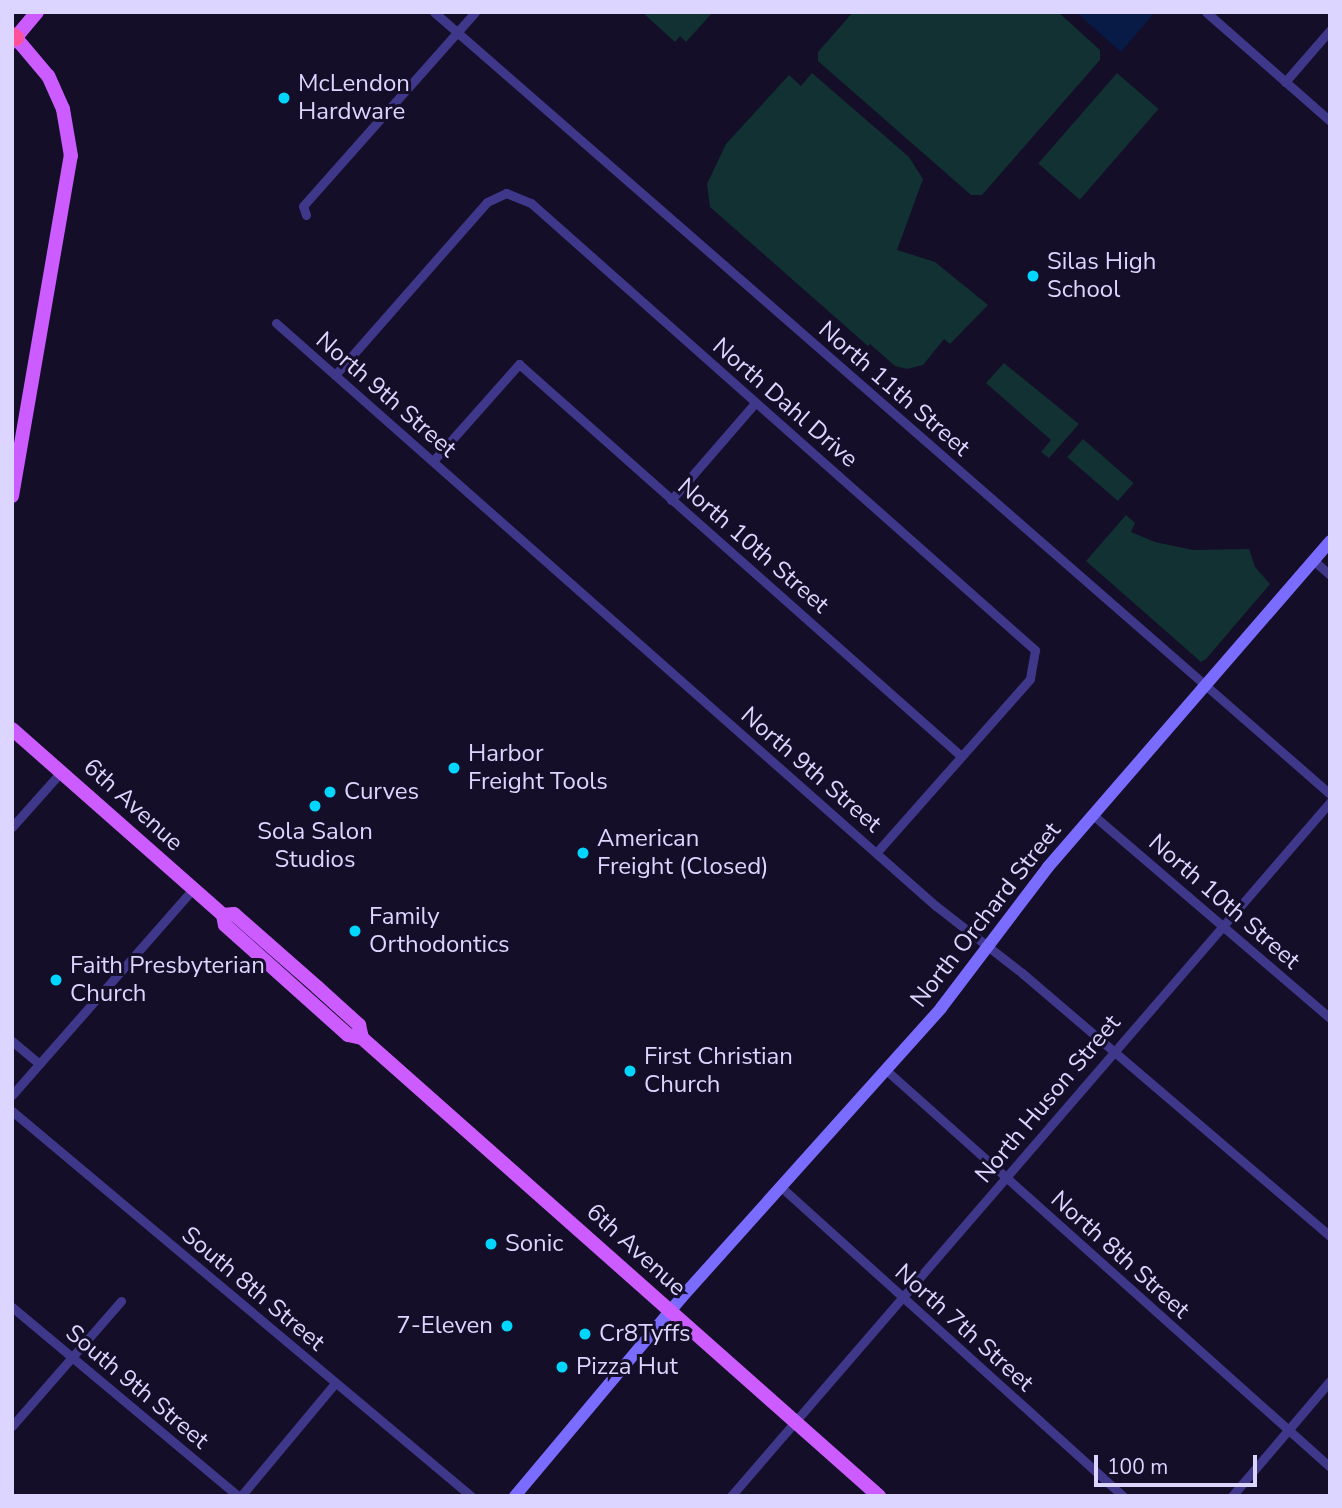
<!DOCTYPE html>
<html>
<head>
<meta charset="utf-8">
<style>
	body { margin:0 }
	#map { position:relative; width:1342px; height:1508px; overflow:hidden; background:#140e28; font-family:"Nunito Sans",sans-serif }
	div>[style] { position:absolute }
	.green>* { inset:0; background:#113132; transform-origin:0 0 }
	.water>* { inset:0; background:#081b47 }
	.street>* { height:9px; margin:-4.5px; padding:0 4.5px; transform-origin:4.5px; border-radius:4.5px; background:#3f3789 }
	.secondary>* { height:12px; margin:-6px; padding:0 6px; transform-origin:6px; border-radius:6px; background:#796cff }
	.primary>* { height:14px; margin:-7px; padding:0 7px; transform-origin:7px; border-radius:7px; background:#cc5cff }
	.highway>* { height:16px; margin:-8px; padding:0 8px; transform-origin:8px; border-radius:8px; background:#ff5099 }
	.dots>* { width:19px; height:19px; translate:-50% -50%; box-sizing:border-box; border:4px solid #140e28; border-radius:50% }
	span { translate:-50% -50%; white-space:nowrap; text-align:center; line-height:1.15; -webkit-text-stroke:6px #140e28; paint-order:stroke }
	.poi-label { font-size:24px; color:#dcd5ff }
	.left { translate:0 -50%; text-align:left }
	.right { translate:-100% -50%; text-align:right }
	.street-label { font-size:24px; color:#dcd5ff }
	.frame { position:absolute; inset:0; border:14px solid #dcd5ff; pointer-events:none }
	.scale { position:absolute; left:1094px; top:1455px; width:163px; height:32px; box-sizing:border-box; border:4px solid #dcd5ff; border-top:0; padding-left:9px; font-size:21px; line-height:24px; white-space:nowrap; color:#dcd5ff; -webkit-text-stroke:5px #140e28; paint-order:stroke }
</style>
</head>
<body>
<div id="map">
	<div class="green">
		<div style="clip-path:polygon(642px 12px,713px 12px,686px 42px,680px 36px,675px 42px)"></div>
		<div style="clip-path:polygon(853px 12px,1058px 12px,1100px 50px,1100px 60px,982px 195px,971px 195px,818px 61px,818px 52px)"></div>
		<div style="clip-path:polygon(812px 73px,909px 157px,923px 179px,897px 250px,935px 262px,988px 305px,950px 344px,944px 339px,923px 365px,907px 369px,895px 366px,870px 344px,868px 346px,710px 207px,707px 184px,726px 144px,789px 75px,801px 86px)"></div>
		<div style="left:1117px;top:73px;width:55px;height:120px;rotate:41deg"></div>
		<div style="clip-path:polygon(1004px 363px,1079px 424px,1049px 458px,1041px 452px,1051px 440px,986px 383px)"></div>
		<div style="left:1083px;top:439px;width:67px;height:24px;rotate:41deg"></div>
		<div style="clip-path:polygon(1126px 515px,1135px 523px,1131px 532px,1155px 542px,1193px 550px,1249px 549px,1255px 567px,1270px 584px,1206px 659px,1201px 662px,1086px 561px)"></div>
	</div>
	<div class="water">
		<div style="clip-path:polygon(1076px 12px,1155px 12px,1121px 52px)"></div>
	</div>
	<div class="street">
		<div style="left:434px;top:12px;width:1189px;rotate:41.11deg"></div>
		<div style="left:1206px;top:12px;width:165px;rotate:41.3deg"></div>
		<div style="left:1285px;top:82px;width:69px;rotate:-49.1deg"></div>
		<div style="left:306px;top:215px;width:9px;rotate:-108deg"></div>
		<div style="left:303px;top:206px;width:259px;rotate:-48.4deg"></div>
		<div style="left:276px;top:323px;width:881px;rotate:41.46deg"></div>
		<div style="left:936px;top:906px;width:109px;rotate:37.9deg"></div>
		<div style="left:1022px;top:973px;width:405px;rotate:40.5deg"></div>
		<div style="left:335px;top:375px;width:230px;rotate:-48.7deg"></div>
		<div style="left:487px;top:202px;width:21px;rotate:-25deg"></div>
		<div style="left:506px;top:193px;width:27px;rotate:22deg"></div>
		<div style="left:531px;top:203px;width:674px;rotate:41.57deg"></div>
		<div style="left:1035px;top:650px;width:29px;rotate:100deg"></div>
		<div style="left:1030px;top:679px;width:232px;rotate:131.5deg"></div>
		<div style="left:433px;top:461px;width:130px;rotate:-48.4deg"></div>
		<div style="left:519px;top:364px;width:591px;rotate:41.57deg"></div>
		<div style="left:671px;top:500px;width:128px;rotate:-49.1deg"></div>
		<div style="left:1313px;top:560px;width:23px;rotate:41deg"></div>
		<div style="left:1093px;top:815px;width:312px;rotate:40.6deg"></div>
		<div style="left:12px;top:827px;width:74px;rotate:-48.3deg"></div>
		<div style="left:12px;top:1041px;width:35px;rotate:40deg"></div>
		<div style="left:886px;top:1070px;width:596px;rotate:41.8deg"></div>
		<div style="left:12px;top:1095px;width:274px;rotate:-48.7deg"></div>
		<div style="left:12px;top:1111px;width:599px;rotate:39.99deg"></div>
		<div style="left:781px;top:1187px;width:461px;rotate:42.1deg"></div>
		<div style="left:12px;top:1307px;width:295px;rotate:39.9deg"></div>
		<div style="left:12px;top:1426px;width:166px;rotate:-48.9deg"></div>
		<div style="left:241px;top:1496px;width:147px;rotate:-50.2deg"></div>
		<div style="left:731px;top:1496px;width:917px;rotate:-49.2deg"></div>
		<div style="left:1232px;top:1496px;width:151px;rotate:-49.6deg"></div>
	</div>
	<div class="secondary">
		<div style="left:515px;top:1496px;width:260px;rotate:-50deg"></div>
		<div style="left:682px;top:1297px;width:388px;rotate:-48.1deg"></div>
		<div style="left:941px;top:1008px;width:177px;rotate:-52.8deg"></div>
		<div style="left:1048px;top:867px;width:431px;rotate:-49.1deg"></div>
	</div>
	<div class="primary">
		<div style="left:12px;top:42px;width:39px;rotate:-50deg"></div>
		<div style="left:12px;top:496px;width:345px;rotate:-80.2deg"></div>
		<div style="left:71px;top:156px;width:48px;rotate:-99.7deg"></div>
		<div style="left:63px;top:109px;width:36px;rotate:-114deg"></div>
		<div style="left:48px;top:76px;width:50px;rotate:-130.1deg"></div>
		<div style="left:12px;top:729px;width:281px;rotate:41.4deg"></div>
		<div style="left:223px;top:915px;width:10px;rotate:79deg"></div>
		<div style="left:225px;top:925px;width:165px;rotate:41.8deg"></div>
		<div style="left:348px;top:1035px;width:14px;rotate:12deg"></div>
		<div style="left:362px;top:1038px;width:691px;rotate:41.54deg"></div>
		<div style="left:223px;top:915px;width:11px;rotate:-5deg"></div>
		<div style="left:234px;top:914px;width:111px;rotate:41.3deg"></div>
		<div style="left:317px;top:987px;width:57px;rotate:42.1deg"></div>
		<div style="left:359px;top:1025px;width:13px;rotate:77deg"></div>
	</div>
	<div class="highway">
		<div style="left:12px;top:35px;width:5px;rotate:37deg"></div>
	</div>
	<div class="dots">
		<div style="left:284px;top:98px;background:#01d6ff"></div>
		<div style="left:1033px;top:276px;background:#01d6ff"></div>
		<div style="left:454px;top:768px;background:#01d6ff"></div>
		<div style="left:330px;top:792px;background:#01d6ff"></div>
		<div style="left:315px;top:806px;background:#01d6ff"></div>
		<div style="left:583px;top:853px;background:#01d6ff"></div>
		<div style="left:355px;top:931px;background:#01d6ff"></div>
		<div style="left:56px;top:980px;background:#01d6ff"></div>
		<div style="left:630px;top:1071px;background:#01d6ff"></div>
		<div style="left:491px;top:1244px;background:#01d6ff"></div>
		<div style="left:507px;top:1326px;background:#01d6ff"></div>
		<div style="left:585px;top:1334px;background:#01d6ff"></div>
		<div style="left:562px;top:1367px;background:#01d6ff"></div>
	</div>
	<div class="poi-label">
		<span class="left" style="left:298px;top:98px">McLendon<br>Hardware</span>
		<span class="left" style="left:1047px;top:276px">Silas High<br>School</span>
		<span class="left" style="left:468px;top:768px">Harbor<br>Freight Tools</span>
		<span class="left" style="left:344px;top:792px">Curves</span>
		<span style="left:315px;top:846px">Sola Salon<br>Studios</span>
		<span class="left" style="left:597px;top:853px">American<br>Freight (Closed)</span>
		<span class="left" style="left:369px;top:931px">Family<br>Orthodontics</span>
		<span class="left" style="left:70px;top:980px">Faith Presbyterian<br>Church</span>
		<span class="left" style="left:644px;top:1071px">First Christian<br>Church</span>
		<span class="left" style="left:505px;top:1244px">Sonic</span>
		<span class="right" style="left:493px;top:1326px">7-Eleven</span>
		<span class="left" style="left:599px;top:1334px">Cr8Tyffs</span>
		<span class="left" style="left:576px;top:1367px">Pizza Hut</span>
	</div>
	<div class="street-label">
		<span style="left:894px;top:389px;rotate:41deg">North 11th Street</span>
		<span style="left:386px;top:395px;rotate:41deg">North 9th Street</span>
		<span style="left:785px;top:403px;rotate:41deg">North Dahl Drive</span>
		<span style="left:753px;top:546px;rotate:41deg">North 10th Street</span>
		<span style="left:811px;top:770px;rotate:41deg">North 9th Street</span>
		<span style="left:133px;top:805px;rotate:42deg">6th Avenue</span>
		<span style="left:1224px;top:902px;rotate:41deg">North 10th Street</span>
		<span style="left:986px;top:915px;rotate:-52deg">North Orchard Street</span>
		<span style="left:1048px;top:1099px;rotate:-50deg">North Huson Street</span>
		<span style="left:636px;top:1250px;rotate:42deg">6th Avenue</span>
		<span style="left:1120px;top:1255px;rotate:42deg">North 8th Street</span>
		<span style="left:253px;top:1289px;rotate:40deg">South 8th Street</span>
		<span style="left:964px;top:1328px;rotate:42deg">North 7th Street</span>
		<span style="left:137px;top:1387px;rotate:40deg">South 9th Street</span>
	</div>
	<div class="frame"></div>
	<div class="scale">100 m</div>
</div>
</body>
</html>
